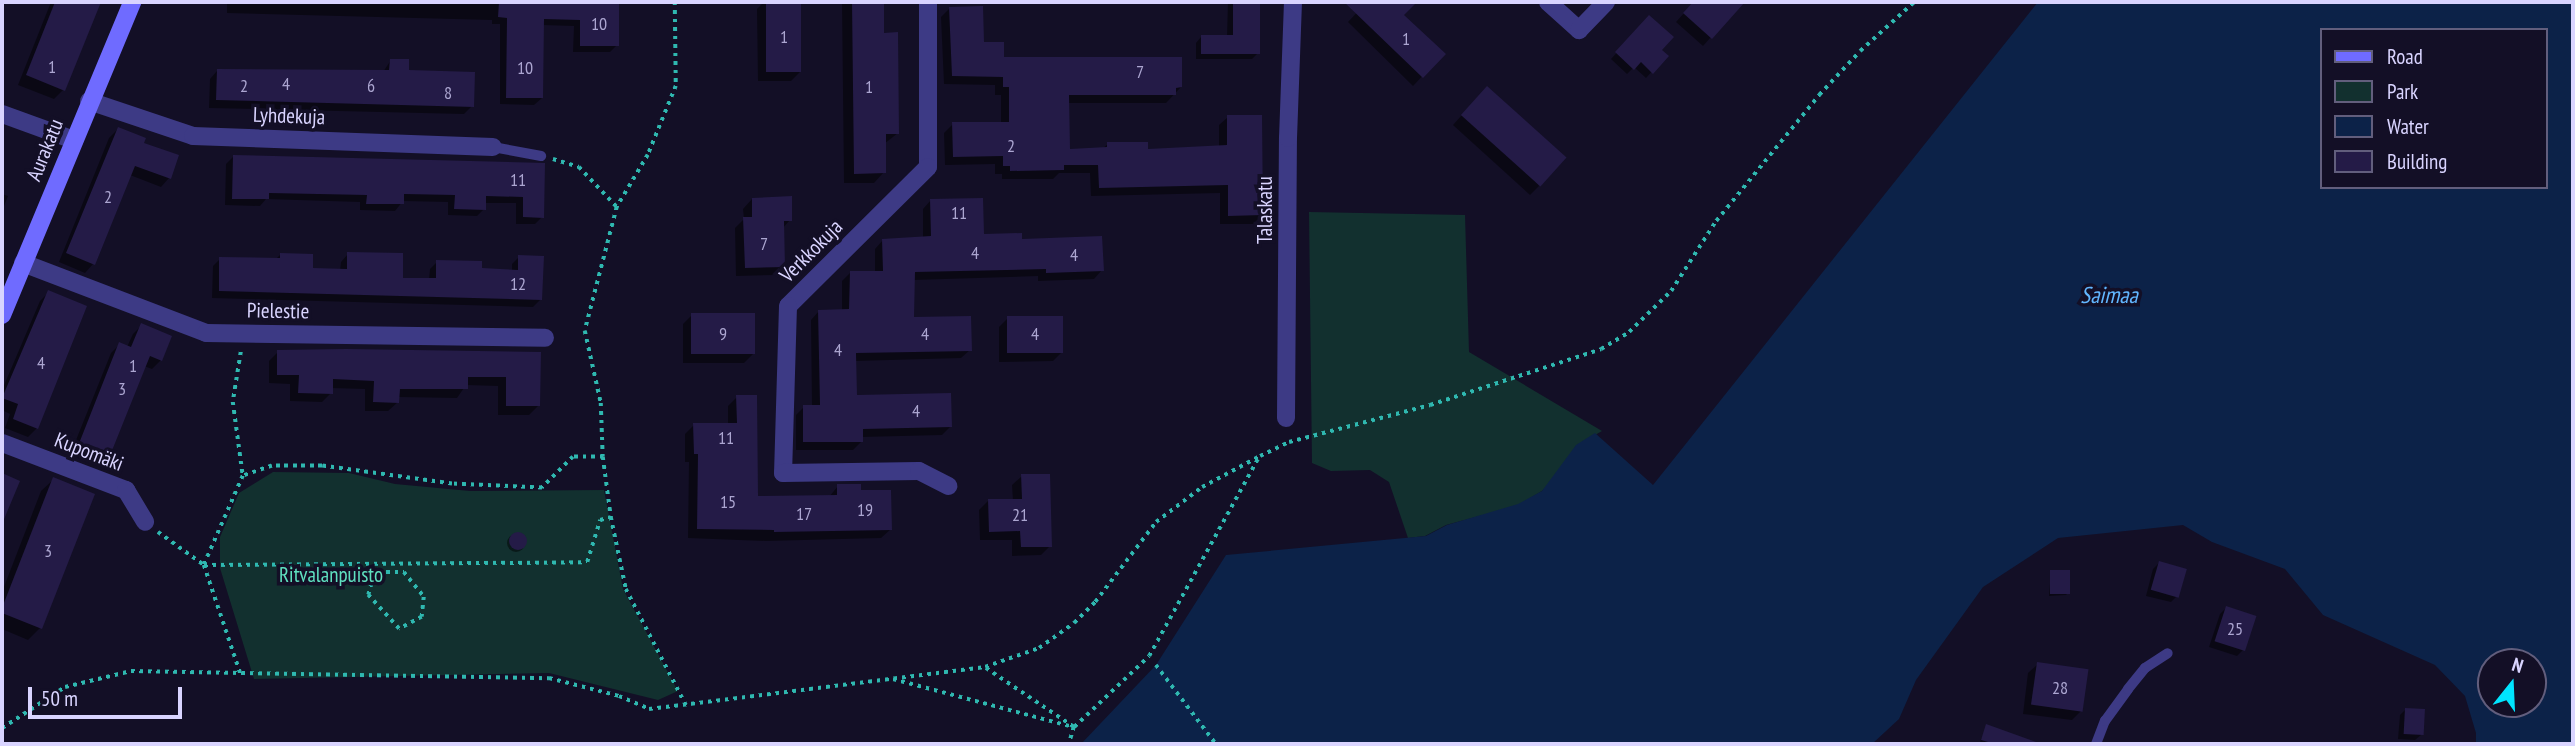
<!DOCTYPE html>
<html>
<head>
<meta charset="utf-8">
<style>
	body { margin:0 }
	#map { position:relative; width:2575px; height:746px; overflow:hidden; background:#130f26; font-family:"PT Sans Narrow",sans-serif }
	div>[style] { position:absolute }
	.green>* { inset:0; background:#12302f }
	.water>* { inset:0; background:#0c2248 }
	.shadow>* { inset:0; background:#0007 }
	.round { border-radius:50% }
	.building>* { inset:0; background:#241b47; transform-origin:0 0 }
	.path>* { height:3.5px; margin-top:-1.75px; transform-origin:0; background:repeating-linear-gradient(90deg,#2fb8b0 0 3.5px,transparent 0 8.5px) }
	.lane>* { height:10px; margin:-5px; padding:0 5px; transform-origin:5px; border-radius:5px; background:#3d3a85 }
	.street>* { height:18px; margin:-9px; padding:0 9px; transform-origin:9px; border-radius:9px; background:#3d3a85 }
	.secondary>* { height:18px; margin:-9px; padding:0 9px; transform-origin:9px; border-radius:9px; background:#6f6bff }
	span { translate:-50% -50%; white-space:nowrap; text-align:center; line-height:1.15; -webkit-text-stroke:7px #130f26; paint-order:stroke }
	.number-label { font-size:18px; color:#aca6d1 }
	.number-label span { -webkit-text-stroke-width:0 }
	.street-label { font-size:21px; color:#d9d4ff }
	.park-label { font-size:21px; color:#5fe0c0 }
	.water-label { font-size:23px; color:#62b6ff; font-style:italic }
	.frame { position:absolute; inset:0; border:4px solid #d9d4ff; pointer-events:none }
	.legend { position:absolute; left:2320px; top:28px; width:228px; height:161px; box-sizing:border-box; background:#130f26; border:2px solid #625e7d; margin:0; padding:9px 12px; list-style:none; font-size:21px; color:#d9d4ff }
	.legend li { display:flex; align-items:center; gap:14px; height:35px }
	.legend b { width:35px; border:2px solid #625e7d }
	.north { position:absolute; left:2477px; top:648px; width:70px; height:70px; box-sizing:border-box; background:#130f26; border:2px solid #625e7d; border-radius:50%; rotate:18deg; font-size:19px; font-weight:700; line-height:28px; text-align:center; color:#d9d4ff }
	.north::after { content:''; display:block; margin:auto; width:24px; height:32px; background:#00e5ff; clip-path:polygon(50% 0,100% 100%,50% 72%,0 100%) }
	.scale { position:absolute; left:28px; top:687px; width:154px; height:32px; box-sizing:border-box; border:4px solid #d9d4ff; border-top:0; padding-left:9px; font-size:21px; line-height:24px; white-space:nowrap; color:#d9d4ff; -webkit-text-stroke:5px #130f26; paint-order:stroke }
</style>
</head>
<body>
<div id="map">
	<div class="green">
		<div style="clip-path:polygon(1309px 212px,1465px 215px,1469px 352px,1602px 431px,1576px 446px,1558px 475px,1542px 491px,1517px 506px,1446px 525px,1425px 536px,1408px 538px,1389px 482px,1370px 470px,1331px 471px,1312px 463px)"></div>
		<div style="clip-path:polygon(273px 472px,349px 473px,395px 484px,470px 491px,604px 490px,623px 589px,678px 691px,658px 700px,549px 673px,254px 679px,220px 568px,220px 537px,239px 493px)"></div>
	</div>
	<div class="water">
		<div style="clip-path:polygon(evenodd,2038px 2px,2573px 2px,2573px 744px,2476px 744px,2476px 733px,2465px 696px,2435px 665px,2323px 615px,2285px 569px,2212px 542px,2183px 525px,2058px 538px,1983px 587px,1916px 680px,1899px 719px,1872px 744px,1081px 744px,1156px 665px,1226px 555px,1426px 536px,1447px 525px,1518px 504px,1542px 491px,1576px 445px,1595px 433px,1653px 485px,2038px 2px,2321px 30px,2545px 30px,2545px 187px,2321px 187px,2321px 30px,2038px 2px,2491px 662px,2533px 662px,2533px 704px,2491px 704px,2491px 662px)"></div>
	</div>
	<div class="shadow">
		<div style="clip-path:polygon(51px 2px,99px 2px,63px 90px,54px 99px,18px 85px)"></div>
		<div style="clip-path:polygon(227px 2px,617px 2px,617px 45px,610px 52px,573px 52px,574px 26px,542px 25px,542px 98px,534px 105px,500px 104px,500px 24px,492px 24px,492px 20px,227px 13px)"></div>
		<div style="clip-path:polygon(764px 2px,799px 2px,800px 72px,791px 81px,758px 81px,757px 9px)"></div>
		<div style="clip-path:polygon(842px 2px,882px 2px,882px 35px,898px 133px,884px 144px,884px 172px,874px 183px,844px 183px)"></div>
		<div style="clip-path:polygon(1228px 2px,1258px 2px,1258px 53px,1252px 59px,1196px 59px,1196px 43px,1201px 37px,1227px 37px)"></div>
		<div style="clip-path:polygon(1367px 2px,1414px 2px,1402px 15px,1443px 54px,1413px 86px,1348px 22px)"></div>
		<div style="clip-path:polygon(1691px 2px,1742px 2px,1703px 46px,1676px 22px,1693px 3px)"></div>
		<div style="clip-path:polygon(950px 8px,982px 44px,1002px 59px,1181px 87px,1166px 103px,1067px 103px,1068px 151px,1102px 149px,1108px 144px,1146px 151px,1219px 147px,1219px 125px,1228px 117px,1262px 215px,1253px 224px,1220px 224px,1220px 193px,1091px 196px,1090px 173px,1059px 173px,1053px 179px,1002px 179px,1002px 174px,995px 174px,995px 164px,945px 165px,944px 133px,953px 124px,1001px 124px,1001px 95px,995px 95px,995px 85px,944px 84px,941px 17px)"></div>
		<div style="clip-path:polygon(1649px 18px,1660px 50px,1666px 56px,1646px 78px,1634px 67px,1627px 74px,1611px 59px)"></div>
		<div style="clip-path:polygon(391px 60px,472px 106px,464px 114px,209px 108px,210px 79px,217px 71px,383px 72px)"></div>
		<div style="clip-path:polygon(1478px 97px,1539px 186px,1530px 195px,1453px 125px)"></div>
		<div style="clip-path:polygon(118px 129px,142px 144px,169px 178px,161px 187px,130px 175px,93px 264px,85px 273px,59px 262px,109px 138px)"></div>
		<div style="clip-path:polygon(233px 157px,543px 165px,542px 217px,535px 224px,516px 224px,516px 203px,484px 203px,484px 209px,477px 216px,448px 215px,448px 202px,403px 201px,395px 211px,360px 210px,360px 202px,266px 199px,260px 206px,225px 205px,226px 164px)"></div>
		<div style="clip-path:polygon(2px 194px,8px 196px,2px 211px)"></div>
		<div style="clip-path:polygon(752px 199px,790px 220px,782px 229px,783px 266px,774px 275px,736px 276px,735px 228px,744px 219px,743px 209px)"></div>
		<div style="clip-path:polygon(931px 200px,982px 236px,1020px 241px,1102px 270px,1094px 279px,1038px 281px,1038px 276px,913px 280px,913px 319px,970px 350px,961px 358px,855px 361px,855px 397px,950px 427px,942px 435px,861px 437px,861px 442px,853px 450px,796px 450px,796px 415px,804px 407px,812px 407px,811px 320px,819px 311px,842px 311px,842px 281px,850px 273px,875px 273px,875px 249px,883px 240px,923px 238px,923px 209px)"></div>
		<div style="clip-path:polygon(281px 254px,311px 270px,340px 271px,341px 262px,348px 254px,401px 280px,429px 280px,430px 269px,437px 262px,480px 270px,512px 271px,512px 264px,519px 257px,541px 299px,533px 307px,212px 298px,213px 266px,220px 259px,276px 259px)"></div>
		<div style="clip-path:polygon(49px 292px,37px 428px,28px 437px,5px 428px,10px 414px,2px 410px,2px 390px,40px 301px)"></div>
		<div style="clip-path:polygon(692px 315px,753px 354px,744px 363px,683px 363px,683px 324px)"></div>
		<div style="clip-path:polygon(1008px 318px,1062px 352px,1053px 361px,999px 362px,999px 327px)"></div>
		<div style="clip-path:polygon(142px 325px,161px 360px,152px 369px,144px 366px,108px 457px,98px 466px,70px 455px,111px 353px,120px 344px,127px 347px,133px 334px)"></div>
		<div style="clip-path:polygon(278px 352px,539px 354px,538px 406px,529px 415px,498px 415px,498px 386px,466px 385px,457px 398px,398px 397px,398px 402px,388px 411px,365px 411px,365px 389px,331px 388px,331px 393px,322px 402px,290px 401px,290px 384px,269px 383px,269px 361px)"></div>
		<div style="clip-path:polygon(737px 397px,756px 498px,829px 497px,838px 486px,859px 492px,891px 529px,881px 538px,766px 541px,688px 538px,689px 462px,685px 462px,685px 434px,694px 425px,728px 425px,728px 406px)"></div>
		<div style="clip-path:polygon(1022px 476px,1050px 546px,1041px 555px,1012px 556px,1012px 540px,980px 540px,979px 510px,988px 501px,1013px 501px,1012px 485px)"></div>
		<div style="clip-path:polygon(53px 480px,40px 628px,28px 640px,2px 629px,2px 592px,41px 491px)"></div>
		<div class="round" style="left:507px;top:534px;width:18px;height:18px"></div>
		<div style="clip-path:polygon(2159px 563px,2177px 596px,2171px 602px,2146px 596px,2153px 569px)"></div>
		<div style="clip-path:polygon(2051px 572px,2069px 592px,2066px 595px,2049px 596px)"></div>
		<div style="clip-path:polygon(2226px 608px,2243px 650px,2237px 656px,2209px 647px,2220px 614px)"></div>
		<div style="clip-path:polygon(2038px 664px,2081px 711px,2072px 720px,2023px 714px,2028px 673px)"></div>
		<div style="clip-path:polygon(2406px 709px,2421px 735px,2415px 740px,2398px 739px,2400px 715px)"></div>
		<div style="clip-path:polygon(1987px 726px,2010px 735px,2007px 744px,1980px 742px)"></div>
	</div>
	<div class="building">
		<div style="clip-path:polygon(55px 2px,101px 2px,65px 91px,26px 75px)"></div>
		<div style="clip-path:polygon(499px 2px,619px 2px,619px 46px,580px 46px,580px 20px,544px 19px,543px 98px,506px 98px,507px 18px,498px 17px)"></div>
		<div style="left:766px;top:2px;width:35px;height:70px"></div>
		<div style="clip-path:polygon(852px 2px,884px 2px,884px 33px,898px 32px,899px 134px,886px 134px,886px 173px,854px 174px)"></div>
		<div style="clip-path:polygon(1233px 2px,1260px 2px,1260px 54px,1201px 54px,1201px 35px,1233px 35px)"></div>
		<div style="clip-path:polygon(1344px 2px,1417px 2px,1404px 15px,1446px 54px,1423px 78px)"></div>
		<div style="clip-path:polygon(1693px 2px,1745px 2px,1712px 39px,1683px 13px)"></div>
		<div style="clip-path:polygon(983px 6px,984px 42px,1004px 42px,1004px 57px,1182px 57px,1182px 87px,1176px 88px,1176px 95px,1069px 95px,1070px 149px,1107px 147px,1107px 142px,1148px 142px,1148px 149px,1227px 145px,1227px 115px,1262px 115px,1263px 215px,1228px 216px,1228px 185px,1099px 188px,1098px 165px,1064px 165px,1064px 170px,1010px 171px,1010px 166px,1003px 166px,1003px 156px,953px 157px,952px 122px,1009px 122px,1009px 87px,1003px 87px,1003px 77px,952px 76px,949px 7px)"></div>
		<div style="clip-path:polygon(1649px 15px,1674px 37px,1662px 50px,1669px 56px,1653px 74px,1641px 62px,1634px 70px,1615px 52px)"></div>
		<div style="clip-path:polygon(390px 59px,409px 59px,409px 70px,475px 72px,474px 107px,216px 100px,217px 69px,389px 70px)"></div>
		<div style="left:1487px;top:86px;width:107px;height:39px;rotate:42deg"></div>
		<div style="clip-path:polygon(118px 127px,146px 138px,144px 143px,179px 155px,171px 179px,135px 166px,95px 265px,66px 253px)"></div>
		<div style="clip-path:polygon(233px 155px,545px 163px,544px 218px,523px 217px,523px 197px,486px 196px,486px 210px,454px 209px,455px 195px,404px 194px,404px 204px,366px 204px,367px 195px,269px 193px,269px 199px,232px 199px)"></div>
		<div style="clip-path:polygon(792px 196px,792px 221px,784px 221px,785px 267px,745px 268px,743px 217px,752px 217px,752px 198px)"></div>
		<div style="clip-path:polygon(983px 198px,984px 234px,1022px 233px,1022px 239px,1102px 236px,1104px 271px,1046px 273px,1046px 269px,915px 272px,914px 317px,971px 316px,972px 351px,856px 353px,857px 395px,951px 393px,952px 427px,863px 429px,863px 442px,803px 442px,803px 405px,820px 405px,818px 310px,849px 309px,850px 271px,883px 271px,882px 239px,931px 236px,930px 199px)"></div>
		<div style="clip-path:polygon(347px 252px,403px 253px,403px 278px,436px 278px,436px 260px,482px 261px,482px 268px,518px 270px,518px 255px,544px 256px,542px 300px,219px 291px,219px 257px,280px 258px,280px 253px,313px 254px,313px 268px,347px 269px)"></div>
		<div style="clip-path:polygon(48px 290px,87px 306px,38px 429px,13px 419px,18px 404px,2px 398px)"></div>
		<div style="left:691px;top:313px;width:64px;height:41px"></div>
		<div style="left:1007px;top:316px;width:56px;height:37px"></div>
		<div style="clip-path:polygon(141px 323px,172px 336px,162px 361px,150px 356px,109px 458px,78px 446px,119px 342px,131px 347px)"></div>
		<div style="clip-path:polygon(346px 349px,541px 352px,540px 406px,506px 406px,506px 377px,468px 377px,468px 389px,400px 389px,399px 403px,373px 402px,374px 381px,333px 379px,333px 394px,298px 393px,299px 375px,277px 375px,277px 350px)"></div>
		<div style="clip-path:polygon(736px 395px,757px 395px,758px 496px,837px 495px,837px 484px,861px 484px,861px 490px,891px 490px,892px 530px,774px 532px,774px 530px,697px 529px,698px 454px,694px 454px,693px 423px,737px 423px)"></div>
		<div style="clip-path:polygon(2px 473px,20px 481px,2px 524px)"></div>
		<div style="clip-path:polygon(1021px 474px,1050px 474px,1052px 547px,1021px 547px,1020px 531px,989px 532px,988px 499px,1022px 499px)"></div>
		<div style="clip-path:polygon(53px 477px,95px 494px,42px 629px,2px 613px,2px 608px)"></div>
		<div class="round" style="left:509px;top:532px;width:18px;height:18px"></div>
		<div style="left:2159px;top:561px;width:29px;height:30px;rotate:16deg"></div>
		<div style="left:2050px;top:570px;width:20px;height:24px"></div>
		<div style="left:2226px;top:606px;width:32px;height:37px;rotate:18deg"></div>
		<div style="left:2037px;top:662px;width:52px;height:43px;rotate:8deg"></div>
		<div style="left:2405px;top:708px;width:20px;height:26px;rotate:3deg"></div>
		<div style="clip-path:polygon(1986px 724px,2036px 742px,2036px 744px,1995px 744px,1981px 740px)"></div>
	</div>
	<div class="path">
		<div style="left:675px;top:2px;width:84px;rotate:89.3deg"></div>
		<div style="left:676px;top:86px;width:74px;rotate:112.1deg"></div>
		<div style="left:648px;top:155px;width:61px;rotate:120.8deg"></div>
		<div style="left:617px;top:207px;width:128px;rotate:104.5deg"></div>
		<div style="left:585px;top:331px;width:74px;rotate:77.5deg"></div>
		<div style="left:601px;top:403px;width:54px;rotate:87.9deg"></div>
		<div style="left:603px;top:457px;width:61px;rotate:82.4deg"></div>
		<div style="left:611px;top:517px;width:74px;rotate:78.2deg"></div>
		<div style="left:626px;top:589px;width:131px;rotate:62.7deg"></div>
		<div style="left:553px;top:159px;width:27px;rotate:17deg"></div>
		<div style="left:579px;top:167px;width:55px;rotate:46.5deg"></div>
		<div style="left:241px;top:352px;width:51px;rotate:99.1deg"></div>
		<div style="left:233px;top:402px;width:75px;rotate:82.3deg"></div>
		<div style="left:603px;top:457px;width:30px;rotate:180deg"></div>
		<div style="left:573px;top:457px;width:44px;rotate:135deg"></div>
		<div style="left:542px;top:488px;width:90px;rotate:-177.5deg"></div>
		<div style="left:452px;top:484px;width:131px;rotate:-172.1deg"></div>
		<div style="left:322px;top:466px;width:50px;rotate:180deg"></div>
		<div style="left:272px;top:466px;width:31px;rotate:161deg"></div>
		<div style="left:243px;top:476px;width:97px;rotate:113.7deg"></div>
		<div style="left:204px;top:565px;width:383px;rotate:-0.4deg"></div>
		<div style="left:587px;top:562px;width:44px;rotate:-72.8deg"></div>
		<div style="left:600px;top:520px;width:11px;rotate:-15deg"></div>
		<div style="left:158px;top:532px;width:57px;rotate:35.7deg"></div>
		<div style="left:204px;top:565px;width:116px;rotate:71.4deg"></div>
		<div style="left:386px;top:572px;width:18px"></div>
		<div style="left:404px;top:572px;width:32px;rotate:51deg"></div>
		<div style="left:424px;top:597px;width:20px;rotate:96deg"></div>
		<div style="left:422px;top:617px;width:26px;rotate:152deg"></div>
		<div style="left:399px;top:629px;width:46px;rotate:-132.4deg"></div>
		<div style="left:368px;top:595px;width:19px;rotate:-74deg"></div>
		<div style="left:373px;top:577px;width:14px;rotate:-21deg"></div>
		<div style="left:1156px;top:665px;width:99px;rotate:52.8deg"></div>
		<div style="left:986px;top:668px;width:106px;rotate:33.8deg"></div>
		<div style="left:1074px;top:727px;width:103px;rotate:-43.4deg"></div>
		<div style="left:1149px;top:656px;width:227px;rotate:-61.1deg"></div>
		<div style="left:893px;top:679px;width:187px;rotate:14.9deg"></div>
		<div style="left:1074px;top:727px;width:18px;rotate:106deg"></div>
		<div style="left:2px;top:728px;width:75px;rotate:-33.1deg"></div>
		<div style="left:65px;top:687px;width:68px;rotate:-13.6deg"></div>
		<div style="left:131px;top:671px;width:418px;rotate:1deg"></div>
		<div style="left:549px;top:678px;width:72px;rotate:14.4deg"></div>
		<div style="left:619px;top:696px;width:33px;rotate:23deg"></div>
		<div style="left:649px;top:709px;width:339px;rotate:-7.1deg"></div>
		<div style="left:985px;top:667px;width:57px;rotate:-19.4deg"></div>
		<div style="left:1039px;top:648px;width:43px;rotate:-35.5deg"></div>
		<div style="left:1074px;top:623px;width:30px;rotate:-45deg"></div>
		<div style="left:1095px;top:602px;width:101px;rotate:-52.7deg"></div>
		<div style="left:1156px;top:522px;width:58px;rotate:-37.3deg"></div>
		<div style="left:1202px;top:487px;width:66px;rotate:-28.1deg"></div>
		<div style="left:1260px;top:456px;width:32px;rotate:-26deg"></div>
		<div style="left:1289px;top:442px;width:146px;rotate:-14.7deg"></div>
		<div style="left:1430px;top:405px;width:180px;rotate:-18.1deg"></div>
		<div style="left:1601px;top:349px;width:33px;rotate:-31deg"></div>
		<div style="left:1629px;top:332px;width:59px;rotate:-44.3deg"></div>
		<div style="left:1671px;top:291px;width:83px;rotate:-57.3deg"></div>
		<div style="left:1716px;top:221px;width:163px;rotate:-50.7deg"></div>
		<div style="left:1819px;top:95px;width:60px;rotate:-47deg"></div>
		<div style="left:1860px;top:51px;width:73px;rotate:-42.2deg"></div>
	</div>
	<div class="lane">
		<div style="left:493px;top:147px;width:49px;rotate:10.6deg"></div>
		<div style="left:2096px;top:744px;width:25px;rotate:-69deg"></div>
		<div style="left:2105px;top:721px;width:39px;rotate:-54deg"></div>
		<div style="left:2128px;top:689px;width:27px;rotate:-51deg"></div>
		<div style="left:2145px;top:668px;width:27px;rotate:-33deg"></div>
	</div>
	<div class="street">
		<div style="left:928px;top:2px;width:165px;rotate:90deg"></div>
		<div style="left:928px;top:167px;width:197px;rotate:135.2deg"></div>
		<div style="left:788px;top:306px;width:167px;rotate:91.7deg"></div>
		<div style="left:783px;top:473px;width:136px;rotate:-0.8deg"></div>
		<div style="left:919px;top:471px;width:33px;rotate:27deg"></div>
		<div style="left:1548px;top:2px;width:42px;rotate:42.1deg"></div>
		<div style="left:1579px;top:30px;width:39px;rotate:-46deg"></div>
		<div style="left:89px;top:101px;width:110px;rotate:18.6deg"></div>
		<div style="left:193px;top:136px;width:300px;rotate:2.1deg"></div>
		<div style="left:2px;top:114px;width:77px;rotate:19.9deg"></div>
		<div style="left:23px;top:263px;width:196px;rotate:20.9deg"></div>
		<div style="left:206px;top:333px;width:339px;rotate:0.8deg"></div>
		<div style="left:1286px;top:418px;width:280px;rotate:-89.6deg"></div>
		<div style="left:1288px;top:138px;width:136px;rotate:-87.9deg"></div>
		<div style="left:2px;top:443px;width:133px;rotate:20.8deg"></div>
		<div style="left:126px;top:490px;width:37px;rotate:59deg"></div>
	</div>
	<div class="secondary">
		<div style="left:2px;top:315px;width:339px;rotate:-67.4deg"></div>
	</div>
	<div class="number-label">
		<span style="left:599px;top:24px">10</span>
		<span style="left:784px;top:37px">1</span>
		<span style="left:1406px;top:39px">1</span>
		<span style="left:52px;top:67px">1</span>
		<span style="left:525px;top:68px">10</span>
		<span style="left:1140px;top:72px">7</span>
		<span style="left:286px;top:84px">4</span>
		<span style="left:244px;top:86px">2</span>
		<span style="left:371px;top:86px">6</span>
		<span style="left:869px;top:87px">1</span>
		<span style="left:448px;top:93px">8</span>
		<span style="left:1011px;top:146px">2</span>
		<span style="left:518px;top:180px">11</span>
		<span style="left:108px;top:197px">2</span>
		<span style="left:959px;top:213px">11</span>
		<span style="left:764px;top:244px">7</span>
		<span style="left:975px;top:253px">4</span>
		<span style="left:1074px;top:255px">4</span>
		<span style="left:518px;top:284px">12</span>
		<span style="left:723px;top:334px">9</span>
		<span style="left:925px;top:334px">4</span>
		<span style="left:1035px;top:334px">4</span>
		<span style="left:838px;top:350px">4</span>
		<span style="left:41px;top:363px">4</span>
		<span style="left:133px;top:366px">1</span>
		<span style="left:122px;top:389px">3</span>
		<span style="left:916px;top:411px">4</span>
		<span style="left:726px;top:438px">11</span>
		<span style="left:728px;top:502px">15</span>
		<span style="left:865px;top:510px">19</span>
		<span style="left:804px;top:514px">17</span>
		<span style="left:1020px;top:515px">21</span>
		<span style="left:48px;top:551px">3</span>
		<span style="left:2235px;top:629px">25</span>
		<span style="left:2060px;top:688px">28</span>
	</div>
	<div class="street-label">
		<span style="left:289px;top:116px;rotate:2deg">Lyhdekuja</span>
		<span style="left:45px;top:150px;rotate:-68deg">Aurakatu</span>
		<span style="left:1265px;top:210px;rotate:-90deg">Talaskatu</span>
		<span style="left:811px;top:251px;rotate:-45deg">Verkkokuja</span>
		<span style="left:278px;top:311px;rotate:1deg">Pielestie</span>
		<span style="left:89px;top:452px;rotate:21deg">Kupomäki</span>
	</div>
	<div class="park-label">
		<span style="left:331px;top:575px">Ritvalanpuisto</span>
	</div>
	<div class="water-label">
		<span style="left:2109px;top:295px">Saimaa</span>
	</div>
	<div class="frame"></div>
	<ul class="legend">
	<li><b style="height:9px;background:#6f6bff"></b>Road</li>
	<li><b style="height:19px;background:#12302f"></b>Park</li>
	<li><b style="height:19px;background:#0c2248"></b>Water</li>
	<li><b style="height:19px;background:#241b47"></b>Building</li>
	</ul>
	<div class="north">N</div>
	<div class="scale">50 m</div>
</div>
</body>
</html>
